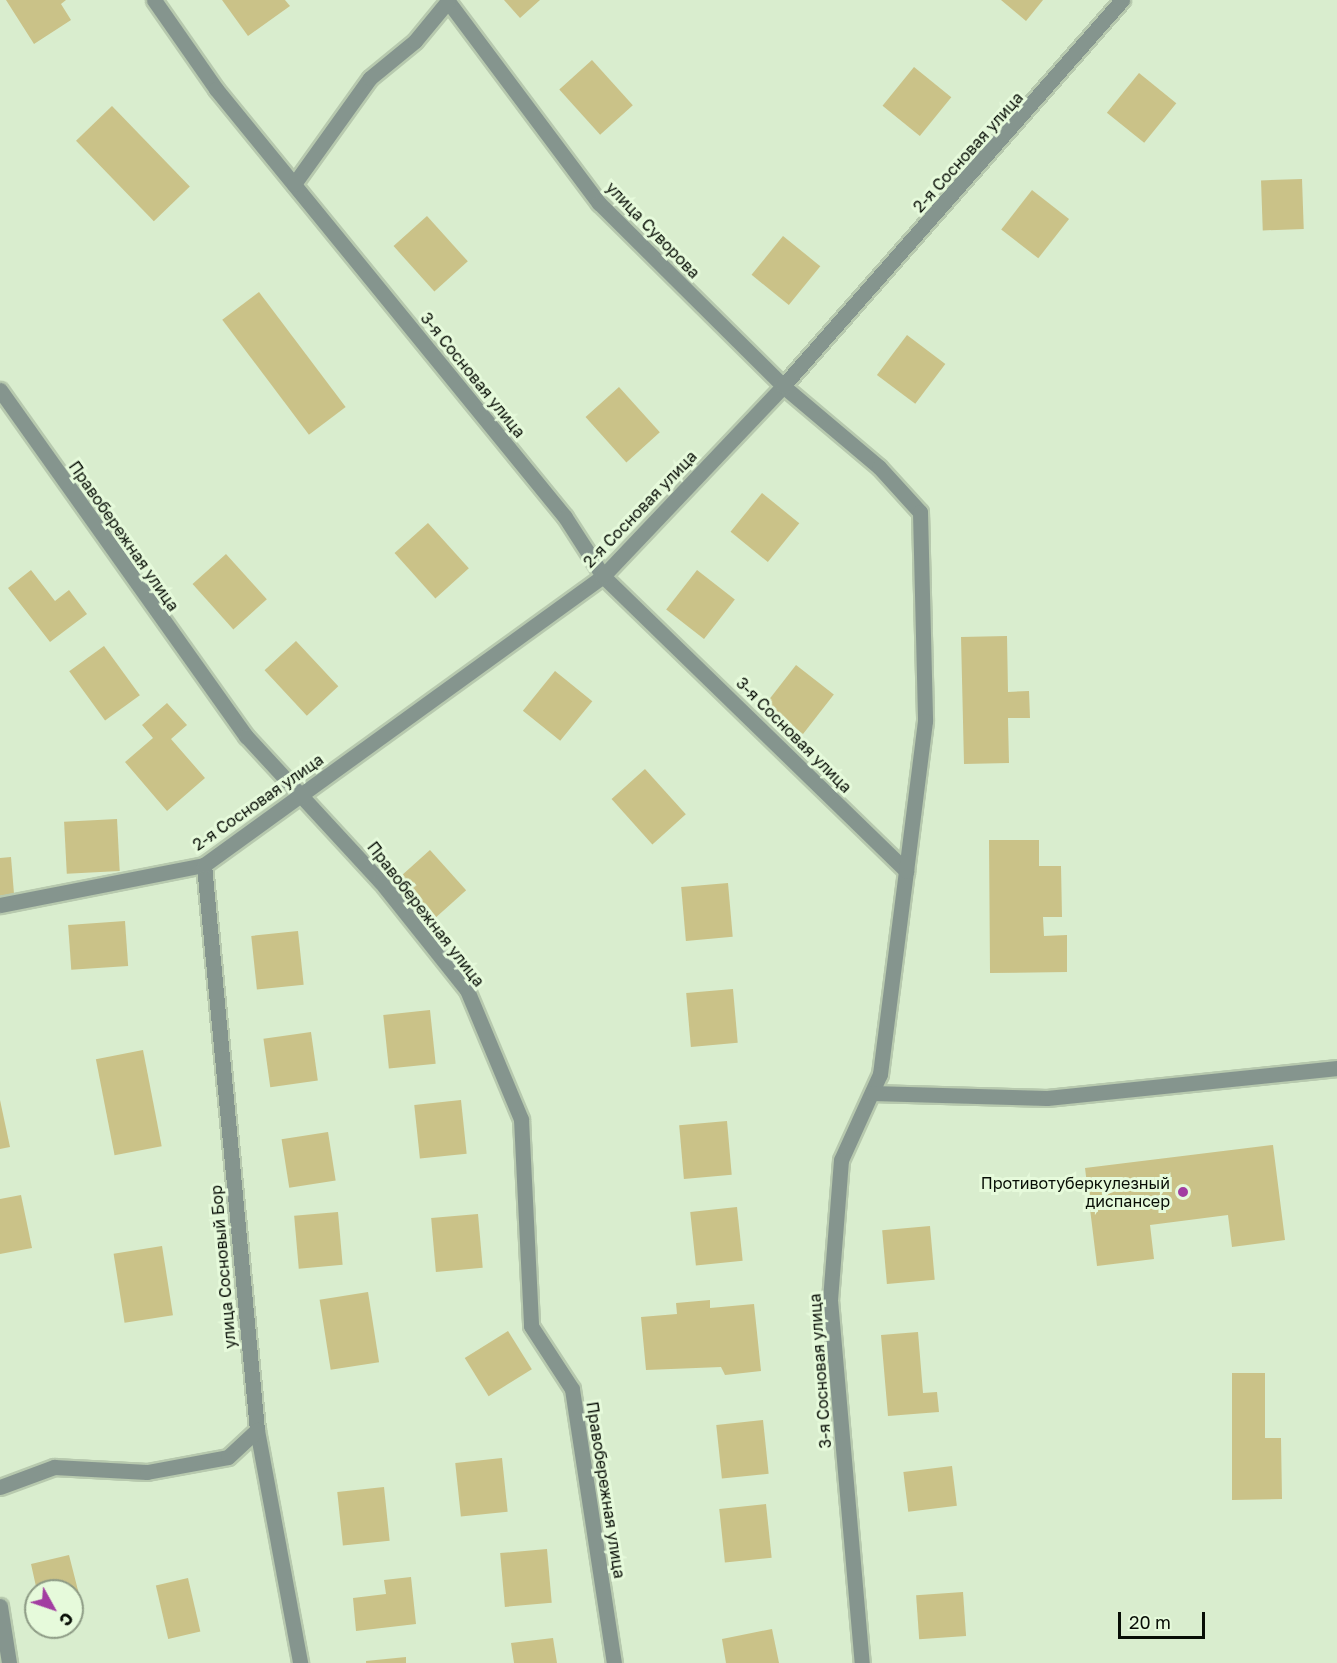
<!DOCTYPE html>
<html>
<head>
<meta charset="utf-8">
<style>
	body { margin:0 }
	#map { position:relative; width:1337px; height:1663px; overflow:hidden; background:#d9edce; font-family:"Golos Text",sans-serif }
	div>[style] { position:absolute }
	.building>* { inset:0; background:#cac288; transform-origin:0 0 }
	.roads { filter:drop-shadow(2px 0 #b7c9ae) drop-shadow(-2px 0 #b7c9ae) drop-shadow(0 2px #b7c9ae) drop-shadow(0 -2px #b7c9ae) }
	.minor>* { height:15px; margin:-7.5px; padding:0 7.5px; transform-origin:7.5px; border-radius:7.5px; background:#85958e }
	.dots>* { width:16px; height:16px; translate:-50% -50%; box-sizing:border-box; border:3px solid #e6fadb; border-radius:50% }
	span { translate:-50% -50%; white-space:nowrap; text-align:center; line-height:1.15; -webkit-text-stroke:6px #e6fadb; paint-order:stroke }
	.street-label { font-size:16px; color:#070d05 }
	.poi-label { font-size:16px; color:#070d05 }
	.right { translate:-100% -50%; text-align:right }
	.north { position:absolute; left:24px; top:1579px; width:60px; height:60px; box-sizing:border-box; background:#e6fadb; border:2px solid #8d9b85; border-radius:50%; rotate:130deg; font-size:16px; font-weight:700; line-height:24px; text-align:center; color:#070d05 }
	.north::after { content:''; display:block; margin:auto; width:21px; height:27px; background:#a23da1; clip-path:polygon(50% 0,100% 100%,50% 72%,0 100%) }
	.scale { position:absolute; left:1118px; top:1612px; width:87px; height:27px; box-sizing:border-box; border:3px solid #070d05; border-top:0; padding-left:8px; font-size:18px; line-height:21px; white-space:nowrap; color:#070d05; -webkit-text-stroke:4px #e6fadb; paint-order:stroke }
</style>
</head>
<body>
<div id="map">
	<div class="building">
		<div style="clip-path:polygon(6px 0,66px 0,61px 4px,71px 20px,34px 44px)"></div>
		<div style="clip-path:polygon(222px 0,285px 0,290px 6px,248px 36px)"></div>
		<div style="clip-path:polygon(504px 0,540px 0,520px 18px)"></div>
		<div style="clip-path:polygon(1001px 0,1043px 0,1026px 21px)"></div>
		<div style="left:592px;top:60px;width:61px;height:44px;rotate:48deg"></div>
		<div style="left:914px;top:67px;width:48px;height:50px;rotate:39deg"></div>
		<div style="left:1139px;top:73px;width:48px;height:51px;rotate:39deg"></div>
		<div style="left:112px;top:106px;width:112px;height:50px;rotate:46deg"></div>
		<div style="left:1302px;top:179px;width:50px;height:41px;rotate:88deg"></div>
		<div style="left:1032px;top:190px;width:47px;height:50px;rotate:38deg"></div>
		<div style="left:427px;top:216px;width:61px;height:45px;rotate:48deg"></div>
		<div style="left:783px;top:236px;width:48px;height:50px;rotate:39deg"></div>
		<div style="left:259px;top:292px;width:144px;height:46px;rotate:53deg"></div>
		<div style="left:907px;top:335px;width:48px;height:50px;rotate:37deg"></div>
		<div style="left:619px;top:387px;width:61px;height:45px;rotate:48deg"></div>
		<div style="left:762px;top:493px;width:48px;height:50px;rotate:39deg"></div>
		<div style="left:428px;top:523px;width:61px;height:45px;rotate:48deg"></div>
		<div style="left:226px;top:554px;width:61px;height:45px;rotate:48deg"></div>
		<div style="clip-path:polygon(31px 570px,55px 601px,69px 590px,87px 614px,50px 642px,8px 588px)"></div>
		<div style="left:697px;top:570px;width:48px;height:50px;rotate:38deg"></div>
		<div style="clip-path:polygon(1007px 636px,1008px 692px,1029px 691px,1030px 718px,1008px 718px,1009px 763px,964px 764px,961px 637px)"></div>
		<div style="left:296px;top:641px;width:62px;height:43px;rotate:47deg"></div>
		<div style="left:104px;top:646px;width:61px;height:43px;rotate:54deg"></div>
		<div style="left:796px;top:665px;width:48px;height:50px;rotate:38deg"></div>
		<div style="left:555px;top:671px;width:48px;height:51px;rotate:39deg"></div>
		<div style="clip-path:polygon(167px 703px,187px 725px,171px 739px,205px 778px,167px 811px,125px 762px,153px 738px,142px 725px)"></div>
		<div style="left:645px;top:769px;width:61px;height:45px;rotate:48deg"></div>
		<div style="left:117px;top:819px;width:52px;height:53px;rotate:87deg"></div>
		<div style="clip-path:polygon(989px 840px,1039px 840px,1039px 866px,1061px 866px,1062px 917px,1043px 917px,1044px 936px,1067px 935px,1067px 972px,990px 973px)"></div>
		<div style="left:430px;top:850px;width:54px;height:48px;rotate:48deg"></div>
		<div style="clip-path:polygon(11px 857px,14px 894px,0 896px,0 858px)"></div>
		<div style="left:728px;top:883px;width:54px;height:47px;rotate:85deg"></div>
		<div style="left:125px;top:921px;width:45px;height:57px;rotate:86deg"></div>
		<div style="left:298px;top:931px;width:54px;height:47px;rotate:84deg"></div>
		<div style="left:733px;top:989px;width:54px;height:47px;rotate:85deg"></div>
		<div style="left:430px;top:1010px;width:54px;height:47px;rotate:84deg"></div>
		<div style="left:311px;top:1032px;width:49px;height:48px;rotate:82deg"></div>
		<div style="left:143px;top:1050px;width:98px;height:48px;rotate:79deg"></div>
		<div style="clip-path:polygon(0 1100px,10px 1147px,0 1149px)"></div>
		<div style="left:461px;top:1100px;width:54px;height:47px;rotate:84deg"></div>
		<div style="left:727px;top:1121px;width:54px;height:48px;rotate:85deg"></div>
		<div style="left:328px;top:1132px;width:49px;height:47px;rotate:81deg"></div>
		<div style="clip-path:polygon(1273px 1145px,1285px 1240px,1232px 1247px,1228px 1215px,1150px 1225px,1154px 1259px,1097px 1266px,1085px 1168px)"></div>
		<div style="clip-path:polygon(21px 1195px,32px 1248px,0 1254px,0 1199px)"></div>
		<div style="left:737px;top:1207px;width:54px;height:47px;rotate:84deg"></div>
		<div style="left:338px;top:1212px;width:53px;height:44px;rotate:85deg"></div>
		<div style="left:478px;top:1214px;width:54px;height:47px;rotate:85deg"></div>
		<div style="left:930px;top:1226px;width:54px;height:48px;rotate:85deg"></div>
		<div style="left:162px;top:1246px;width:70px;height:49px;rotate:81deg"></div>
		<div style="left:368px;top:1292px;width:71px;height:49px;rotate:81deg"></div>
		<div style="clip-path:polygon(710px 1300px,710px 1308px,754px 1304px,761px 1371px,725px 1375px,721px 1367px,646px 1370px,641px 1317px,677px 1314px,676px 1303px)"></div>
		<div style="left:508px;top:1331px;width:45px;height:51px;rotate:58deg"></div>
		<div style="clip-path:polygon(918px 1332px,923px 1393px,937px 1392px,939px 1412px,888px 1416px,881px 1335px)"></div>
		<div style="clip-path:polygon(1232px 1373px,1265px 1373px,1265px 1438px,1281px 1438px,1282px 1499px,1232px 1500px)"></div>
		<div style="left:763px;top:1420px;width:54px;height:47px;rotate:84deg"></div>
		<div style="left:502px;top:1458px;width:54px;height:47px;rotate:84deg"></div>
		<div style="left:952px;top:1466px;width:40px;height:49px;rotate:83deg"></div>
		<div style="left:384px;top:1487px;width:54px;height:47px;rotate:84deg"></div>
		<div style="left:766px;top:1504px;width:54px;height:47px;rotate:84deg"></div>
		<div style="left:547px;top:1549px;width:54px;height:47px;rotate:85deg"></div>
		<div style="clip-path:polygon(69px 1555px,83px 1610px,72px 1613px,72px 1591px,37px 1591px,31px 1564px)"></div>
		<div style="clip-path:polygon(411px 1577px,416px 1624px,356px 1631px,353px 1598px,386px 1594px,384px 1580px)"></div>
		<div style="left:188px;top:1578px;width:55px;height:33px;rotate:77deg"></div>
		<div style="left:963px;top:1592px;width:44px;height:47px;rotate:86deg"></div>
		<div style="clip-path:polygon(772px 1629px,779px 1663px,726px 1663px,722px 1639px)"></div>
		<div style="clip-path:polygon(553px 1638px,557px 1663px,514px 1663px,511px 1643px)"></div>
		<div style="clip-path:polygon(406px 1657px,406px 1663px,366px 1663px,366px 1661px)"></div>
	</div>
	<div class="roads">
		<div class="minor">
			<div style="left:154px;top:0;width:108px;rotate:55.1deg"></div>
			<div style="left:216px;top:89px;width:552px;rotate:50.81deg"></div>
			<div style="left:565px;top:517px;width:70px;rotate:57.2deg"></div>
			<div style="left:603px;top:576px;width:423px;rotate:44.2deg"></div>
			<div style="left:906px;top:871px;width:205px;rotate:97.3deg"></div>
			<div style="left:880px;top:1074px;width:94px;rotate:114.4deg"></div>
			<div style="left:841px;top:1160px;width:140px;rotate:94.5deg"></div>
			<div style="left:830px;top:1300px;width:364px;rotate:85deg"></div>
			<div style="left:447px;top:0;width:254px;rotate:53.2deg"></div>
			<div style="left:599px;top:203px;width:260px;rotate:44.8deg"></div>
			<div style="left:783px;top:386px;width:126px;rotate:40.2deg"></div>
			<div style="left:879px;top:467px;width:61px;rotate:47.7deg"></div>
			<div style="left:920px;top:512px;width:209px;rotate:88.6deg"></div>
			<div style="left:925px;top:721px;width:151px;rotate:97.2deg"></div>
			<div style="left:294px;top:184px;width:130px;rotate:-54.4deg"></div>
			<div style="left:370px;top:78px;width:58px;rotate:-39.4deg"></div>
			<div style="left:415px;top:41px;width:52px;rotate:-50.5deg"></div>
			<div style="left:0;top:390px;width:425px;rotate:54.6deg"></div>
			<div style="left:246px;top:736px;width:197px;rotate:47.3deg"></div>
			<div style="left:380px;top:881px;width:139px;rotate:51.4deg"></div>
			<div style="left:467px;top:990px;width:140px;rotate:67.3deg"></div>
			<div style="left:521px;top:1119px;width:207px;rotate:87.2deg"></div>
			<div style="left:531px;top:1326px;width:75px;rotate:56.9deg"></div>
			<div style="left:572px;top:1389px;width:277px;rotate:81.3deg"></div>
			<div style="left:204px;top:865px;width:567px;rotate:84.64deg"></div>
			<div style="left:257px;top:1430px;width:237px;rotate:79.5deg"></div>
			<div style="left:0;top:905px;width:208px;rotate:-11.1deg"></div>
			<div style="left:204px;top:865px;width:493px;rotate:-35.9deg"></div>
			<div style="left:603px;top:576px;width:262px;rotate:-46.5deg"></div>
			<div style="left:783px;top:386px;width:514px;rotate:-48.71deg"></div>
			<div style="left:872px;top:1093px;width:175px;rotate:1.6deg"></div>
			<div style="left:1047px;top:1098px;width:292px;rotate:-5.9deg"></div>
			<div style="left:0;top:1487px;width:58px;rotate:-20.3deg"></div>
			<div style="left:54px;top:1467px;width:93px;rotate:3.1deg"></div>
			<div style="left:147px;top:1472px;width:82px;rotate:-10.5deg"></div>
			<div style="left:228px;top:1457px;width:40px;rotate:-43deg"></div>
			<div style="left:0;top:1606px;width:58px;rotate:81deg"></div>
		</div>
	</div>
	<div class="dots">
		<div style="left:1183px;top:1192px;background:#a23da1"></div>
	</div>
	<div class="street-label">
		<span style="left:968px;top:152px;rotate:-48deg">2-я Сосновая улица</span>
		<span style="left:653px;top:230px;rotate:46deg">улица Суворова</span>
		<span style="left:473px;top:375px;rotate:51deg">3-я Сосновая улица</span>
		<span style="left:640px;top:509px;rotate:-46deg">2-я Сосновая улица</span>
		<span style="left:124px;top:536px;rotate:55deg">Правобережная улица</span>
		<span style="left:794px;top:735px;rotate:45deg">3-я Сосновая улица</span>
		<span style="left:258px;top:802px;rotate:-35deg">2-я Сосновая улица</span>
		<span style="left:426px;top:914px;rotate:52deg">Правобережная улица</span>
		<span style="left:223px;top:1267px;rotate:-95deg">улица Сосновый Бор</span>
		<span style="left:820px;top:1371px;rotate:-94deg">3-я Сосновая улица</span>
		<span style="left:606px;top:1490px;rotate:81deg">Правобережная улица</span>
	</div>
	<div class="poi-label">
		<span class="right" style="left:1170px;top:1192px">Противотуберкулезный<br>диспансер</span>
	</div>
	<div class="north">С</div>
	<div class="scale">20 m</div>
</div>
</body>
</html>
